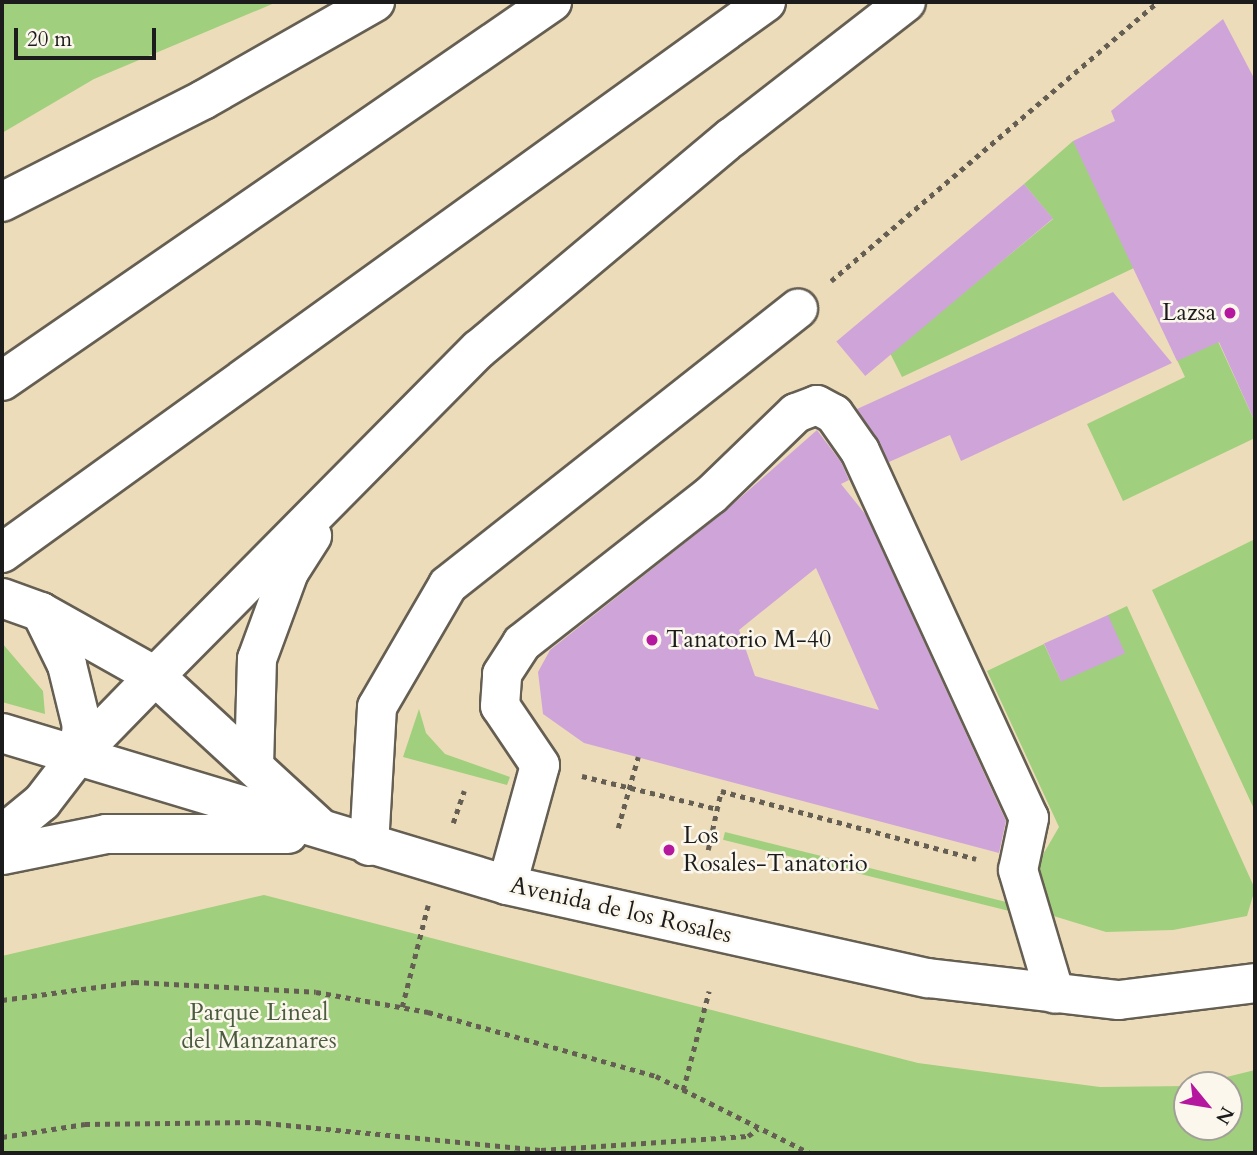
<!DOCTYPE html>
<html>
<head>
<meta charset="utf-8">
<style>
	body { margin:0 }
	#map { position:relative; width:1257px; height:1155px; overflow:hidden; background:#eddcba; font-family:Cardo,serif }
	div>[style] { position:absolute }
	.green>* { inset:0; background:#a0cf7d; transform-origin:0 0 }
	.building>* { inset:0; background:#cfa5d9; transform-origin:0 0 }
	.path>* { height:4.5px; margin-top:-2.25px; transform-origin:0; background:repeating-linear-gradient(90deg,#655f53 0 5px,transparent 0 10px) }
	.roads { filter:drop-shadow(2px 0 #655f53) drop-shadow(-2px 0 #655f53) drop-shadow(0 2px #655f53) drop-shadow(0 -2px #655f53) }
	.minor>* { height:38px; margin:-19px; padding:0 19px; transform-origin:19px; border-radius:19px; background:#fff }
	.major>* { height:38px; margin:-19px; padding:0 19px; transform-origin:19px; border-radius:19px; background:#fff }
	.highway>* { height:38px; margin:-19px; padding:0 19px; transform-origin:19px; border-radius:19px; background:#fff }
	.dots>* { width:19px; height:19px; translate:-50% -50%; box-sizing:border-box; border:4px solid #fbf7ec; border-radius:50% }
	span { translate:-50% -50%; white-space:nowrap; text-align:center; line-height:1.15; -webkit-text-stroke:5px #fbf7ec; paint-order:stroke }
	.poi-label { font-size:24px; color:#1c1c1c }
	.right { translate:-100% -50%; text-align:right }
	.left { translate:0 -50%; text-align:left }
	.street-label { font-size:24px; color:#1c1c1c }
	.park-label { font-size:24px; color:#4a5b3e }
	.frame { position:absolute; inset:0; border:4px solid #1c1c1c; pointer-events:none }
	.north { position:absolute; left:1173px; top:1071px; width:70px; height:70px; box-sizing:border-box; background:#fbf7ec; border:2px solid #a29f99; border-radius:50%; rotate:120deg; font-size:19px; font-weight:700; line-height:28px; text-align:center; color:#1c1c1c }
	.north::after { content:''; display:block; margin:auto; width:24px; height:32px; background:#b5179e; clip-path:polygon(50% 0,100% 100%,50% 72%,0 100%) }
	.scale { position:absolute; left:14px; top:28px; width:142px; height:32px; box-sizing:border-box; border:4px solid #1c1c1c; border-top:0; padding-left:9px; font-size:21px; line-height:24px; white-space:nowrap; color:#1c1c1c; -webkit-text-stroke:5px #fbf7ec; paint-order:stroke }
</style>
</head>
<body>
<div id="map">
	<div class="green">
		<div style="clip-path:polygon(2px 2px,277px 2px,94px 79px,2px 133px)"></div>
		<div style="clip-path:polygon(1073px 141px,1155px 204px,1255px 422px,1255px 438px,1123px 501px,1087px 424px,1185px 377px,1134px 268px,902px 377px,890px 353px,1053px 219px,1024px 184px)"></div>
		<div style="clip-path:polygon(1255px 539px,1255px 811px,1152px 590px)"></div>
		<div style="clip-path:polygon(1127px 606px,1255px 889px,1247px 916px,1173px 930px,1106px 932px,1047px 914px,1034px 870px,1059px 827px,987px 671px,1044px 644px,1061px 681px,1108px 615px)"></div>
		<div style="clip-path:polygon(2px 643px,43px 691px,45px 714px,2px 702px)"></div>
		<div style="clip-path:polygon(419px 709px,426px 733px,445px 754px,510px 777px,507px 785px,403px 757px)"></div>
		<div style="left:725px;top:832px;width:296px;height:8px;rotate:14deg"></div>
		<div style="clip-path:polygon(264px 895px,918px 1063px,1100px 1087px,1187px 1086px,1187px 1127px,1229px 1127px,1229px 1085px,1194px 1085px,1255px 1070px,1255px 1153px,2px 1153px,2px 956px)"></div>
	</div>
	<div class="building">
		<div style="clip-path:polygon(1223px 19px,1255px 80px,1255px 422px,1219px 342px,1177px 361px,1073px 141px,1115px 121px,1111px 111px)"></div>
		<div style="left:1024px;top:184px;width:45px;height:245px;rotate:50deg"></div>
		<div style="clip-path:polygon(1113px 292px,1172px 363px,961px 461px,950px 435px,889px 462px,857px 409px)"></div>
		<div style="clip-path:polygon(evenodd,817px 430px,841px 462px,849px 480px,841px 484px,866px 515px,1006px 821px,999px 853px,584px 743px,543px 714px,538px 672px,550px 650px,724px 512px,817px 430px,816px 568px,879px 710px,755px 676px,739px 630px,816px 568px)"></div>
		<div style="left:1108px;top:615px;width:42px;height:70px;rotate:66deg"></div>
	</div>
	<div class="path">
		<div style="left:831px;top:281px;width:430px;rotate:-40.5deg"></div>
		<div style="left:582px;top:776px;width:139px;rotate:13.7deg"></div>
		<div style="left:453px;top:823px;width:34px;rotate:-71deg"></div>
		<div style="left:618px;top:828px;width:74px;rotate:-74.3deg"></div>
		<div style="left:708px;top:850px;width:60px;rotate:-77.6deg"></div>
		<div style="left:721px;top:791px;width:264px;rotate:14.9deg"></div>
		<div style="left:2px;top:1000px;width:133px;rotate:-7.8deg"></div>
		<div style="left:134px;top:982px;width:182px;rotate:3.1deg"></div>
		<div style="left:316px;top:992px;width:114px;rotate:10.1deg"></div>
		<div style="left:428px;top:1012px;width:237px;rotate:15.7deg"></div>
		<div style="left:656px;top:1076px;width:172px;rotate:26.6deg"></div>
		<div style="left:402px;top:1007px;width:105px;rotate:-75.7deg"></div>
		<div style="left:683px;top:1090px;width:102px;rotate:-75.3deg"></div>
		<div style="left:2px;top:1137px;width:84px;rotate:-8.9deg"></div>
		<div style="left:85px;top:1124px;width:171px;rotate:-0.7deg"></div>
		<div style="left:256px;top:1122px;width:286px;rotate:5.6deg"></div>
		<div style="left:541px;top:1150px;width:207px;rotate:-3.9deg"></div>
		<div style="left:748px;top:1136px;width:12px;rotate:-35deg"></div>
	</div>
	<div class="roads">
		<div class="minor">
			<div style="left:369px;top:846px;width:139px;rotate:-86.7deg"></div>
			<div style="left:377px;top:707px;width:141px;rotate:-59.8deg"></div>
			<div style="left:448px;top:585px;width:446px;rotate:-38.3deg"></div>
			<div style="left:507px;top:885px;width:124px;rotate:-74.6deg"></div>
			<div style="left:540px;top:765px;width:71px;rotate:-124.1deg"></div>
			<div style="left:500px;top:706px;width:32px;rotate:-86deg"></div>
			<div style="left:502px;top:674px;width:37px;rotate:-57deg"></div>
			<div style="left:522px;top:643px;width:240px;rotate:-38.1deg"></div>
			<div style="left:711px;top:495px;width:118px;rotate:-44deg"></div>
			<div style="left:796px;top:413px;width:22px;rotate:-21deg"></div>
			<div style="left:817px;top:405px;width:19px;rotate:28deg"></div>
			<div style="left:834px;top:414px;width:45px;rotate:54.9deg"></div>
			<div style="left:860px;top:451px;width:404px;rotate:65.3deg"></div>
			<div style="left:1029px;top:818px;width:53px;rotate:101.9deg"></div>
			<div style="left:1018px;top:870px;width:129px;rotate:73.4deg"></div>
		</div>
		<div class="major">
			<div style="left:2px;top:598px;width:41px;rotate:19.7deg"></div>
			<div style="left:41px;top:612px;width:59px;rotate:63.9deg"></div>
			<div style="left:67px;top:665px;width:63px;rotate:76.2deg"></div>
			<div style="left:82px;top:726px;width:29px;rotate:98deg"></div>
			<div style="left:41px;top:612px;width:131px;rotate:29.3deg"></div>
			<div style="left:155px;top:676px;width:223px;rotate:42.6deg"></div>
			<div style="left:2px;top:733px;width:527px;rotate:16.75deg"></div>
			<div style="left:507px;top:885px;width:431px;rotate:12.5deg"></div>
			<div style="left:928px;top:978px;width:192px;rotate:6.6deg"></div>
			<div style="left:1119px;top:1000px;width:137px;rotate:-7.1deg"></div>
			<div style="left:2px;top:835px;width:52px;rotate:-39.5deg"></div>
			<div style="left:42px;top:802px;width:59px;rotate:-52.5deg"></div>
			<div style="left:78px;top:755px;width:110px;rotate:-45.7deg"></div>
			<div style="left:2px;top:855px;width:106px;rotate:-11.4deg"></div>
			<div style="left:106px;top:834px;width:182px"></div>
		</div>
		<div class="highway">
			<div style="left:2px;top:202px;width:225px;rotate:-26.9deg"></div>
			<div style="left:203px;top:100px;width:198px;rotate:-29.7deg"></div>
			<div style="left:2px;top:381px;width:668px;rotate:-34.57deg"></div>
			<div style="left:2px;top:553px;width:942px;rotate:-35.8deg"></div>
			<div style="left:155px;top:676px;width:460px;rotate:-45.3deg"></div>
			<div style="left:479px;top:349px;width:330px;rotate:-40deg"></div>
			<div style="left:732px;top:137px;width:220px;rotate:-37.8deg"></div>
			<div style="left:254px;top:766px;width:107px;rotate:-88.4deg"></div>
			<div style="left:257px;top:659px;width:93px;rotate:-69.8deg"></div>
			<div style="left:289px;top:572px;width:43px;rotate:-57.4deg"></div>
		</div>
	</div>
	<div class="dots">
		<div style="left:1230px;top:313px;background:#b5179e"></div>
		<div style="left:652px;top:640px;background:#b5179e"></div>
		<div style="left:669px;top:850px;background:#b5179e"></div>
	</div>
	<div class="poi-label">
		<span class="right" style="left:1216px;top:313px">Lazsa</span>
		<span class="left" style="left:666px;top:640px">Tanatorio M-40</span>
		<span class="left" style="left:683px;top:850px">Los<br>Rosales-Tanatorio</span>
	</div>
	<div class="street-label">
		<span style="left:621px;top:910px;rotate:13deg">Avenida de los Rosales</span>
	</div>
	<div class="park-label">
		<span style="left:259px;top:1027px">Parque Lineal<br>del Manzanares</span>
	</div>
	<div class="frame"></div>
	<div class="north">N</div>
	<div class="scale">20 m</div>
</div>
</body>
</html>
